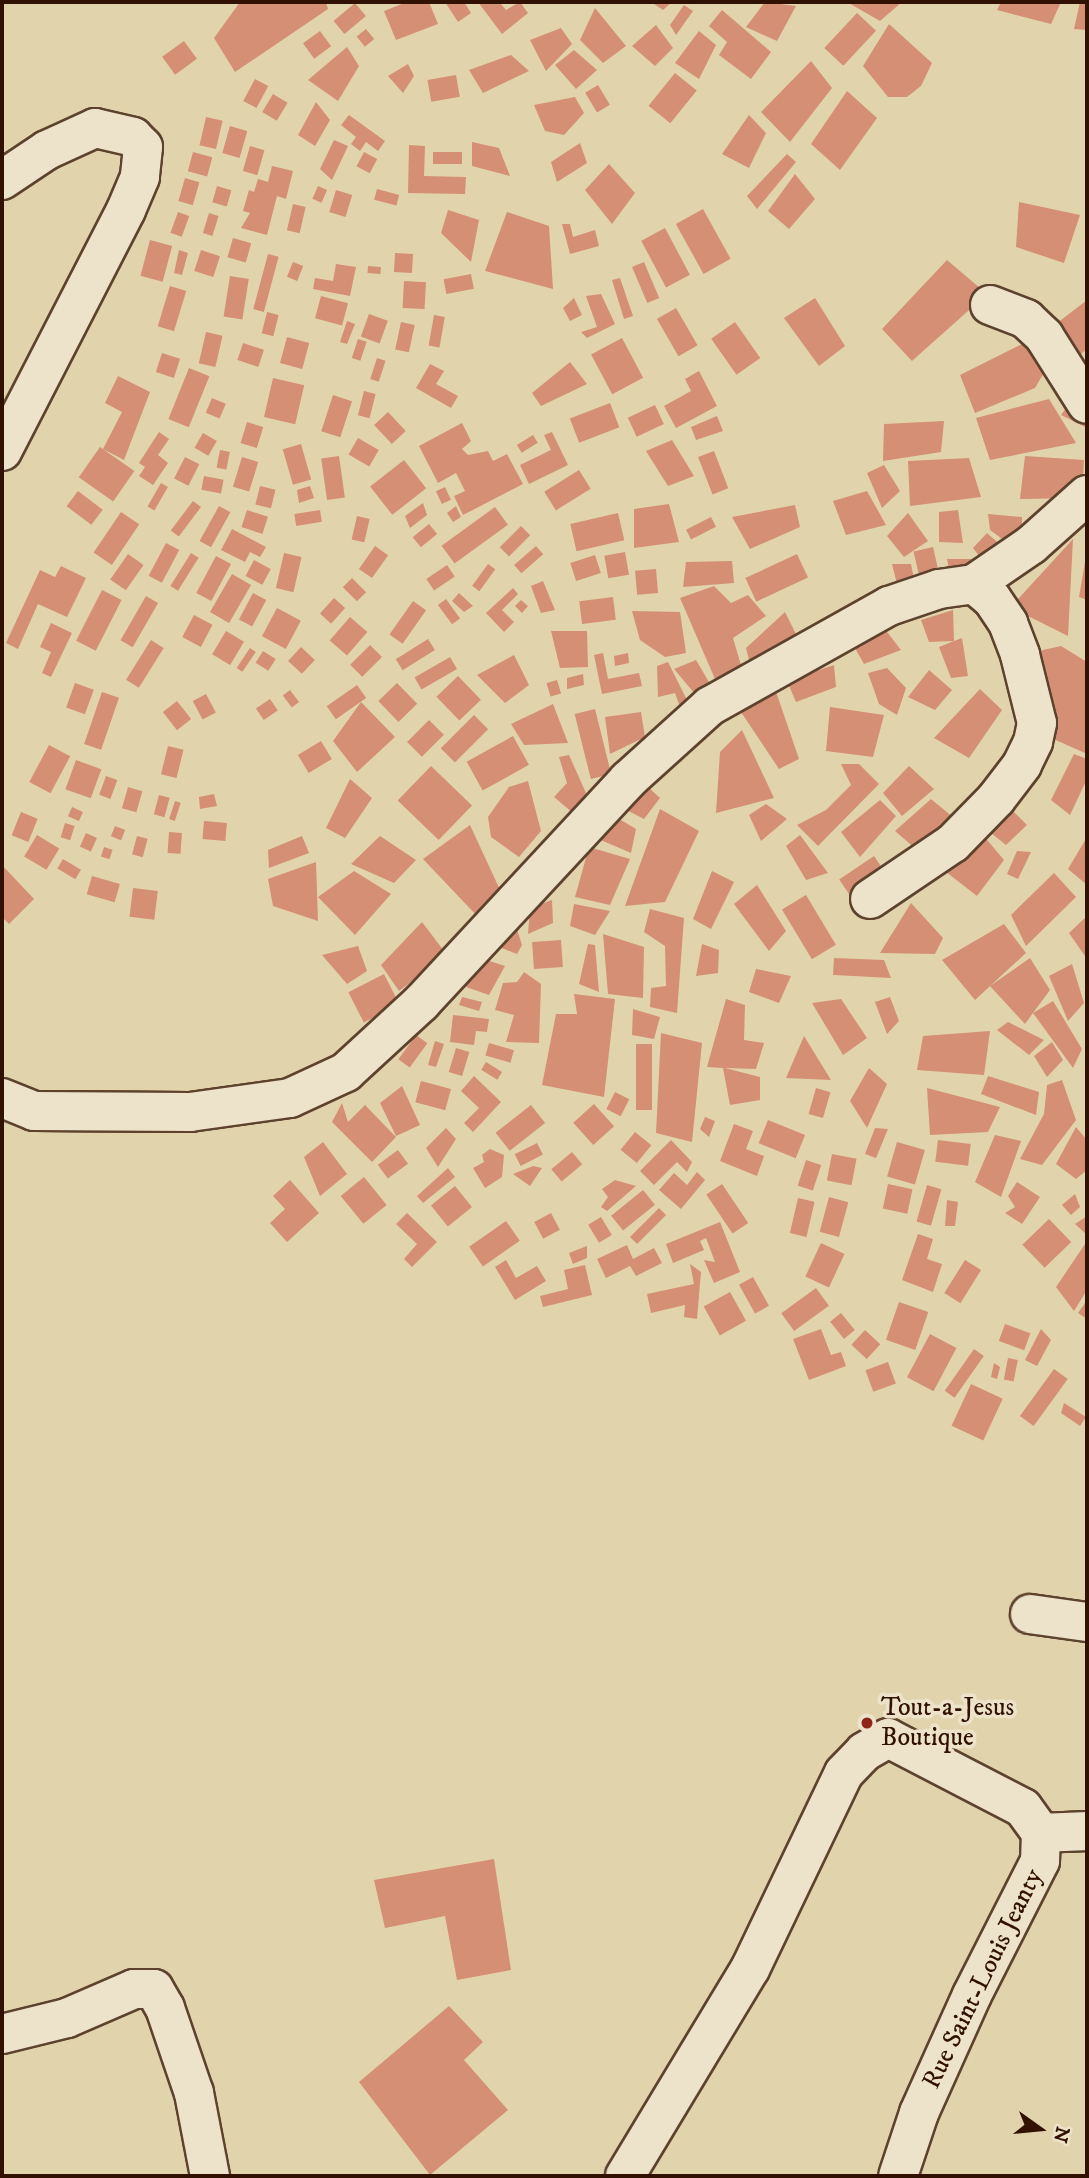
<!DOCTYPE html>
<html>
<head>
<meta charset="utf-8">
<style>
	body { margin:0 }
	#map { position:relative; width:1089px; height:2178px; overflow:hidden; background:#e1d4ad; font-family:"IM FELL DW Pica",serif }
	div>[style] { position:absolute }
	.building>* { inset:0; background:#d58f74; transform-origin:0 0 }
	.roads { filter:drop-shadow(2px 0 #5d422d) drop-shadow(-2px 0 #5d422d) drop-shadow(0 2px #5d422d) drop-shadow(0 -2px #5d422d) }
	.minor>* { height:38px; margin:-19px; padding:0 19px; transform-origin:19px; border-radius:19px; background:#ece3ca }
	.dots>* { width:19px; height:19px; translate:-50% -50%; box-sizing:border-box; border:4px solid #ece3ca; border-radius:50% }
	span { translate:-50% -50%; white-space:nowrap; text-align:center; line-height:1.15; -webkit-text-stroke:7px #ece3ca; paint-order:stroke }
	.poi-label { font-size:26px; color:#311102 }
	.left { translate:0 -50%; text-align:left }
	.street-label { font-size:26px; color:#311102 }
	.frame { position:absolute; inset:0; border:4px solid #311102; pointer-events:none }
	.north { position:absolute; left:1005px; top:2094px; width:70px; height:70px; -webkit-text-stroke:5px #ece3ca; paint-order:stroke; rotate:105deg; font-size:19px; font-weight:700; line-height:28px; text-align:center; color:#311102 }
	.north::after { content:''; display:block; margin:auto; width:24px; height:32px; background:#311102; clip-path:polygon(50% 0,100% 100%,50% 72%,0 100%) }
</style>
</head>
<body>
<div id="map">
	<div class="building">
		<div style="clip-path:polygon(240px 2px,326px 2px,328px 9px,235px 72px,214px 38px)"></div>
		<div style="clip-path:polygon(407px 2px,429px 2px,438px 24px,396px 40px,384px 11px)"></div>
		<div style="clip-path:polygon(445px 2px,464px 2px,471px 13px,458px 22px)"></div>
		<div style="clip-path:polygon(478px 2px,499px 2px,506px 10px,520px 2px,528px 13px,502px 34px)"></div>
		<div style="clip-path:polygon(651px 2px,672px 2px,663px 10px)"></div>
		<div style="clip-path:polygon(765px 2px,796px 6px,777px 41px,746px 27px)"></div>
		<div style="clip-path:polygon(847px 2px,902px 2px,880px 21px)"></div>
		<div style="clip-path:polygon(1001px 2px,1061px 2px,1051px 24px,997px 10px)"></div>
		<div style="clip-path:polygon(1080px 2px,1087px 2px,1087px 30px,1074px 29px)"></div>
		<div style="left:355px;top:3px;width:17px;height:28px;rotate:50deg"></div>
		<div style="clip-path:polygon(684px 5px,693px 11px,676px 35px,670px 25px)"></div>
		<div style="clip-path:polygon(595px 8px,626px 46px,603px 63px,580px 40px)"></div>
		<div style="clip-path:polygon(722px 10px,771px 52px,751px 79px,719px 55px,727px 42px,709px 26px)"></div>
		<div style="left:857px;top:13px;width:26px;height:48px;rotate:43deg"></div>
		<div style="clip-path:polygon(889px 24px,932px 63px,921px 86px,907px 97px,888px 97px,863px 66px)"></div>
		<div style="clip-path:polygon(656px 25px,673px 48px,655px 66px,632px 46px)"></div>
		<div style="clip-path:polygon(561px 28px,572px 44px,546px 71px,530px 40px)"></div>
		<div style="left:366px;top:29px;width:13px;height:12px;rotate:51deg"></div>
		<div style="left:320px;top:31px;width:19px;height:21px;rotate:54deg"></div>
		<div style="clip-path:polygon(699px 31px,716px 45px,699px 79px,675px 63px)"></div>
		<div style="left:184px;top:41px;width:22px;height:27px;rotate:54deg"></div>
		<div style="clip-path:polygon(347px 47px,359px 66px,338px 101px,308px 80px)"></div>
		<div style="clip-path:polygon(574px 50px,597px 70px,576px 89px,555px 65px)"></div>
		<div style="clip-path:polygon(511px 55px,529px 71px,483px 93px,469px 70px)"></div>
		<div style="clip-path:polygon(811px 61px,832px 88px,790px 142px,761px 112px)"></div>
		<div style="clip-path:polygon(408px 64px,414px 76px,403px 93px,388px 76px)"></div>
		<div style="left:675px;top:73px;width:28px;height:42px;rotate:39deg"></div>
		<div style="left:456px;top:75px;width:22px;height:29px;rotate:80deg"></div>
		<div style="left:255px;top:79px;width:15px;height:25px;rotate:28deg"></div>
		<div style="left:598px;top:85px;width:23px;height:15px;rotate:59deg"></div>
		<div style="clip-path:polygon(847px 91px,877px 118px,840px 170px,811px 144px)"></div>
		<div style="left:273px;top:94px;width:17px;height:21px;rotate:31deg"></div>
		<div style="clip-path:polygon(575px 97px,584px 113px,564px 135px,545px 131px,534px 105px)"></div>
		<div style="clip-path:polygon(316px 102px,330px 120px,315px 146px,298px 135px)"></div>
		<div style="clip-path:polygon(349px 115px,385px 141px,378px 151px,366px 142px,360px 151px,351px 144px,356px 137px,341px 125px)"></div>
		<div style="clip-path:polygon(749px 115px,766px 133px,749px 168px,722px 154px)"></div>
		<div style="left:206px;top:117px;width:17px;height:29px;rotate:13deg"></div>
		<div style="left:230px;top:126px;width:18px;height:28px;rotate:16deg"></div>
		<div style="clip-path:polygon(334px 140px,348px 146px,332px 180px,320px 169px)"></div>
		<div style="clip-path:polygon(472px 142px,499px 148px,510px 176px,472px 166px)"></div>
		<div style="clip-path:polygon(580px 143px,587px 163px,557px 182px,551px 162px)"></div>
		<div style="clip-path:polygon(409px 145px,425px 146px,424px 176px,466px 177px,465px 194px,408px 193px)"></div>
		<div style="left:250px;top:146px;width:15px;height:26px;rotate:16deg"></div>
		<div style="left:193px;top:152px;width:20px;height:20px;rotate:15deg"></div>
		<div style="left:364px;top:152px;width:15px;height:16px;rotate:28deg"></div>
		<div style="left:433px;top:152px;width:29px;height:12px"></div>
		<div style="clip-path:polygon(787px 154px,796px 162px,757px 209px,747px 196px)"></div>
		<div style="clip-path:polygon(609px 164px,635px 193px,612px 224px,585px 190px)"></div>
		<div style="clip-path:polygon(272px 166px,293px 171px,286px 199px,277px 196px,267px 235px,241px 228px,250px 213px,243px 211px,249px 190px,254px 192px,258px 179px,268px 182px)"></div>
		<div style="clip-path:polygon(795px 174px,815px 199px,789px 229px,768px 211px)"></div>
		<div style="left:185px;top:178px;width:15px;height:24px;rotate:16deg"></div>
		<div style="left:217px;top:186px;width:15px;height:17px;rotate:16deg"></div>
		<div style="left:318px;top:186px;width:10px;height:14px;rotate:24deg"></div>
		<div style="left:377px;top:189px;width:23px;height:11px;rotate:15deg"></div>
		<div style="left:336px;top:190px;width:17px;height:23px;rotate:17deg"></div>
		<div style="clip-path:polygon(1019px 202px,1080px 215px,1064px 263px,1016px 247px)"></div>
		<div style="left:293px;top:204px;width:13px;height:27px;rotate:13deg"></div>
		<div style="left:703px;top:209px;width:57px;height:31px;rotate:61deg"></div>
		<div style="clip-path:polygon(448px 210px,479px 220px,471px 262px,441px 233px)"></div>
		<div style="left:178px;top:212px;width:12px;height:22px;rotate:20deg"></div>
		<div style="clip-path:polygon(507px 212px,549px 226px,553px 289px,485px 271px)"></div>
		<div style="left:209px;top:213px;width:10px;height:21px;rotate:17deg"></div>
		<div style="clip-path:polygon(562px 224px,570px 224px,573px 237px,595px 230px,599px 246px,570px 254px)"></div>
		<div style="left:665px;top:228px;width:53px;height:27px;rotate:62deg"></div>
		<div style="left:233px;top:238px;width:19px;height:20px;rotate:16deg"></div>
		<div style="left:150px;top:240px;width:23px;height:37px;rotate:15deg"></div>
		<div style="clip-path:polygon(179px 250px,188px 253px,182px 275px,174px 273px)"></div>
		<div style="left:201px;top:250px;width:20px;height:22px;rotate:18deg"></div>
		<div style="left:395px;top:253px;width:18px;height:19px;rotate:3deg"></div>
		<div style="left:268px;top:254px;width:11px;height:57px;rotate:15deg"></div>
		<div style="clip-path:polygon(947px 260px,987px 294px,912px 361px,882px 329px)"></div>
		<div style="left:293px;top:262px;width:11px;height:16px;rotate:22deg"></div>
		<div style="left:644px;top:262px;width:39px;height:13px;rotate:67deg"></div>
		<div style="clip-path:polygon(336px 264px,356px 267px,350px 296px,313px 289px,315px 278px,333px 281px)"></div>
		<div style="left:368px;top:266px;width:13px;height:7px;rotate:4deg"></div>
		<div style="left:471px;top:274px;width:15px;height:28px;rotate:79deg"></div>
		<div style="left:230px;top:276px;width:19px;height:41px;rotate:9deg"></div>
		<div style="clip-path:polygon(620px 278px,633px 316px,624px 319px,612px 280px)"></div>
		<div style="left:404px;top:281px;width:22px;height:27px;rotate:3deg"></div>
		<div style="left:170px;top:286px;width:17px;height:42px;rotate:17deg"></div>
		<div style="clip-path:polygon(601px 294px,615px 324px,587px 338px,581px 332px,597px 327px,586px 296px)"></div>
		<div style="left:321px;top:296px;width:28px;height:23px;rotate:15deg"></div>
		<div style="clip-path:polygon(574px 298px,582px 315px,570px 321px,563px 308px)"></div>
		<div style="clip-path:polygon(815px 298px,845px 346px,819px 366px,784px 318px)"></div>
		<div style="clip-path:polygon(1087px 300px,1087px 349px,1074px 360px,1052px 327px)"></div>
		<div style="left:676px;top:308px;width:43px;height:22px;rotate:60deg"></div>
		<div style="left:267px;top:312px;width:12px;height:22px;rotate:14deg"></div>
		<div style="left:369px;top:314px;width:20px;height:24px;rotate:20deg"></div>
		<div style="left:434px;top:315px;width:11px;height:31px;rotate:10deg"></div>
		<div style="clip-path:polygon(347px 321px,355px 324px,347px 344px,340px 342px)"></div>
		<div style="left:401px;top:322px;width:14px;height:28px;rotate:12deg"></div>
		<div style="left:735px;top:322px;width:44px;height:29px;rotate:55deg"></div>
		<div style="left:206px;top:332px;width:17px;height:32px;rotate:13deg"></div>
		<div style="left:287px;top:337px;width:23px;height:27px;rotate:15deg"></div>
		<div style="left:622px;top:338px;width:45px;height:35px;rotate:62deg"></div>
		<div style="left:358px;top:339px;width:9px;height:20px;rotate:18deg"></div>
		<div style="clip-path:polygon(1030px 340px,1045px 371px,1035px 388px,975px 413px,960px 375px)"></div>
		<div style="left:243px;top:343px;width:22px;height:18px;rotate:18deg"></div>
		<div style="left:162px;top:353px;width:19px;height:20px;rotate:18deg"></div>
		<div style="left:377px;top:358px;width:9px;height:22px;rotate:18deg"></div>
		<div style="clip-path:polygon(570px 362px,587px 384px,541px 406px,532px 393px)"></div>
		<div style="clip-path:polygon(430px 364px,444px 371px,436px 384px,458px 396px,451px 408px,416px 388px)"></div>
		<div style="left:189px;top:368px;width:22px;height:55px;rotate:22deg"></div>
		<div style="clip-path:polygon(699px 371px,717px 406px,676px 428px,664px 406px,691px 391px,685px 379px)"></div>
		<div style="clip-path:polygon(118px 376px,150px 392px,124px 460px,103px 449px,122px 412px,105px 403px)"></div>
		<div style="left:273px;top:378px;width:32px;height:40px;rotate:13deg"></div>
		<div style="clip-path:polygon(1087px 380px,1087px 428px,1061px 415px)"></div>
		<div style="left:364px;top:391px;width:12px;height:25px;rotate:14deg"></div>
		<div style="left:333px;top:395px;width:20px;height:38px;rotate:18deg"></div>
		<div style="left:212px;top:398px;width:15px;height:16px;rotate:23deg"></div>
		<div style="clip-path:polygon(1049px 399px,1076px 443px,990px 460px,976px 418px)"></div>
		<div style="left:610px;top:403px;width:26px;height:43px;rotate:69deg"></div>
		<div style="left:655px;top:405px;width:21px;height:30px;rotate:65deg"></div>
		<div style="left:388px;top:412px;width:26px;height:19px;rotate:47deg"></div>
		<div style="clip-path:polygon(717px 416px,723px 431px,696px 440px,691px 427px)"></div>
		<div style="clip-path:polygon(944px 421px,941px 452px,883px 461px,884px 424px)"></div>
		<div style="left:247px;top:422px;width:17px;height:22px;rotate:17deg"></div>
		<div style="clip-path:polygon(462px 423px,471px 441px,462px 449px,468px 455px,488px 451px,493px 461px,507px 454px,523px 484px,463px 515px,454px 496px,465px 491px,456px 473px,438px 483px,419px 446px)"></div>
		<div style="clip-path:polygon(159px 432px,169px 439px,158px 455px,168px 463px,153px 485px,139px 476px,145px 467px,139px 463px)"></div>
		<div style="clip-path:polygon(552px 432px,568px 465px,529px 484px,520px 465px,551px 450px,544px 435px)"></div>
		<div style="left:203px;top:433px;width:16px;height:17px;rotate:30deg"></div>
		<div style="left:533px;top:435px;width:9px;height:19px;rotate:58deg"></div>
		<div style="left:358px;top:438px;width:24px;height:19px;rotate:30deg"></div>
		<div style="clip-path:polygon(672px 440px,694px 476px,668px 486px,646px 451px)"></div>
		<div style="left:301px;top:444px;width:37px;height:19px;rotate:74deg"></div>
		<div style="left:100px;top:447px;width:42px;height:37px;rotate:35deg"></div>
		<div style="left:220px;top:450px;width:10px;height:18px;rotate:11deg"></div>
		<div style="left:714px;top:451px;width:40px;height:17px;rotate:69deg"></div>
		<div style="left:339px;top:456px;width:42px;height:18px;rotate:82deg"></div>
		<div style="clip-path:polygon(1025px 456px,1084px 460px,1082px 498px,1020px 499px)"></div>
		<div style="left:185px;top:457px;width:16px;height:24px;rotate:27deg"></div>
		<div style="left:242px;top:457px;width:17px;height:31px;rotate:17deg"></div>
		<div style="clip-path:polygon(969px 458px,981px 497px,910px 506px,908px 461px)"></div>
		<div style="left:404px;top:460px;width:36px;height:43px;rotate:52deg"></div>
		<div style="clip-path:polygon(884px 465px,900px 491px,882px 508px,867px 473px)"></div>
		<div style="left:579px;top:470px;width:22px;height:41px;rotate:58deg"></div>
		<div style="left:204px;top:476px;width:20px;height:14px;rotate:11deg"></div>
		<div style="left:161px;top:483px;width:8px;height:27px;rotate:30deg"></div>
		<div style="left:260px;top:486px;width:16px;height:19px;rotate:14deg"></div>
		<div style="clip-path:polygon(310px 486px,314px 498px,299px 503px,297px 490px)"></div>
		<div style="left:445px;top:487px;width:14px;height:10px;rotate:65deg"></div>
		<div style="left:78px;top:491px;width:31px;height:19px;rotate:37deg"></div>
		<div style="clip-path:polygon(867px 491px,886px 525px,846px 535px,833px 501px)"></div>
		<div style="left:193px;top:501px;width:10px;height:37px;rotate:37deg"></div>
		<div style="clip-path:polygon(423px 503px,427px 515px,410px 528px,405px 516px)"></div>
		<div style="clip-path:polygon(669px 504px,679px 542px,634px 548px,634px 509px)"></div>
		<div style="clip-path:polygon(795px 505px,800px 527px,750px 549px,732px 517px)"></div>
		<div style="left:219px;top:506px;width:13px;height:40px;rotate:29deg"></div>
		<div style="clip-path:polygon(456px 506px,461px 517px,453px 522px,447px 513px)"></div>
		<div style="left:495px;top:507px;width:22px;height:66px;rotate:54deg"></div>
		<div style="left:247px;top:510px;width:22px;height:18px;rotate:18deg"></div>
		<div style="left:320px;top:510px;width:12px;height:26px;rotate:81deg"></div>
		<div style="clip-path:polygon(958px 510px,963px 543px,939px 542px,939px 512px)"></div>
		<div style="left:121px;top:512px;width:22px;height:49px;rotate:34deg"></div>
		<div style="left:618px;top:513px;width:28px;height:49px;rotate:77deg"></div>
		<div style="clip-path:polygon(908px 513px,928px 541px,904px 557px,887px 536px)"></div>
		<div style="clip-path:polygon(988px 514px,1022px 517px,1021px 553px,990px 530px)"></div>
		<div style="left:357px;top:516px;width:13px;height:24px;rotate:13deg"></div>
		<div style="left:711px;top:517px;width:11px;height:28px;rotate:63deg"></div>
		<div style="left:429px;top:524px;width:13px;height:21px;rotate:51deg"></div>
		<div style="left:521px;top:526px;width:13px;height:30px;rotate:45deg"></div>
		<div style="clip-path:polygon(232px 529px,266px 547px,260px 557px,250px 552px,245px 562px,221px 550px)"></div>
		<div style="clip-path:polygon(987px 533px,1020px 562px,1000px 583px,973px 548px)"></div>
		<div style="clip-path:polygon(1073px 539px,1068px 636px,1020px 612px,996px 623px)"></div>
		<div style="left:166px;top:543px;width:15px;height:37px;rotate:28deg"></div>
		<div style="left:375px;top:546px;width:16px;height:28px;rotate:35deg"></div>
		<div style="left:536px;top:546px;width:11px;height:29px;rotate:49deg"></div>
		<div style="left:933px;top:547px;width:32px;height:20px;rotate:77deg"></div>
		<div style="left:625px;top:552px;width:23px;height:21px;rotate:80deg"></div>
		<div style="left:191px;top:553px;width:9px;height:39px;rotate:32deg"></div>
		<div style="left:284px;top:553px;width:18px;height:36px;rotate:13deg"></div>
		<div style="left:128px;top:554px;width:19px;height:31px;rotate:35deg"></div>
		<div style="left:797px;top:554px;width:26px;height:57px;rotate:65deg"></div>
		<div style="left:595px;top:555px;width:19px;height:26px;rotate:72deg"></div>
		<div style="left:216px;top:556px;width:17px;height:42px;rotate:28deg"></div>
		<div style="clip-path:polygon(1086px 556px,1087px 556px,1087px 600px,1079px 597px)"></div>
		<div style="clip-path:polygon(947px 559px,977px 559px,952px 584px)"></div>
		<div style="left:254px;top:560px;width:19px;height:18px;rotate:28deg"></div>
		<div style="clip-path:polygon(732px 561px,734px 583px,683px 587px,686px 562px)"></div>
		<div style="left:488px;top:564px;width:9px;height:27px;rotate:36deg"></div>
		<div style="clip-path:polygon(892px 564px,911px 564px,916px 589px,900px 596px)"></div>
		<div style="left:447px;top:565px;width:14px;height:25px;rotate:56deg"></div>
		<div style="clip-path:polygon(61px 566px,86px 578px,67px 617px,38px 604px,18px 649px,6px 643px,40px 570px,55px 577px)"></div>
		<div style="left:656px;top:569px;width:24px;height:21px;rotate:85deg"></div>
		<div style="left:232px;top:574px;width:22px;height:44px;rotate:30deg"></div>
		<div style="left:352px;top:578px;width:20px;height:13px;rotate:45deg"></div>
		<div style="clip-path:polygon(543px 581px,555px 610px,541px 613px,531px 586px)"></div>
		<div style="clip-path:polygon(714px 586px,731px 603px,748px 595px,766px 616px,733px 638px,743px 672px,715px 679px,680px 598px)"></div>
		<div style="clip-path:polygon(513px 588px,518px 594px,502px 610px,514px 622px,504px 632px,486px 613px)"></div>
		<div style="left:102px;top:590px;width:22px;height:57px;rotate:27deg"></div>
		<div style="left:253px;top:593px;width:15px;height:30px;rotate:28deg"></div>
		<div style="clip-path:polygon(459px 593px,473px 606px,464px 612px,452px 601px)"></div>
		<div style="left:146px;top:596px;width:14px;height:51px;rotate:30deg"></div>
		<div style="left:613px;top:597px;width:23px;height:34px;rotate:83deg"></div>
		<div style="left:334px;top:598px;width:15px;height:21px;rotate:42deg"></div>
		<div style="left:446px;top:599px;width:24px;height:10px;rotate:54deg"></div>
		<div style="clip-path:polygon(521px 600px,528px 606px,522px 613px,515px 606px)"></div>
		<div style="left:413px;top:601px;width:16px;height:41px;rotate:35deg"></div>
		<div style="left:277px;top:608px;width:27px;height:32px;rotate:28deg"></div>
		<div style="clip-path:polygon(953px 610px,954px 641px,962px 638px,968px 676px,951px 678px,939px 647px,954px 641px,929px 642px,921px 620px)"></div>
		<div style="clip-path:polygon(632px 611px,680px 612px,686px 653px,665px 657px,640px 640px)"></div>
		<div style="clip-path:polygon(785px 612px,800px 642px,752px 672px,746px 648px)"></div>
		<div style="left:194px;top:615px;width:21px;height:25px;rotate:28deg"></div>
		<div style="left:350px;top:617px;width:23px;height:31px;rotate:41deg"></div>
		<div style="clip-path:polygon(51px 623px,72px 633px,51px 677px,42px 673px,51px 652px,40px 647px)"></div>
		<div style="clip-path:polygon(884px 628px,901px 650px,864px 664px,855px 648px)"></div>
		<div style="left:226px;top:631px;width:21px;height:27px;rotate:31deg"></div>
		<div style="clip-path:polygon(551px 631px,587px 631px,588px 667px,560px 668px)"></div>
		<div style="left:428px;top:639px;width:13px;height:38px;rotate:58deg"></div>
		<div style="left:151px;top:640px;width:15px;height:47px;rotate:32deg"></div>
		<div style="left:370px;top:645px;width:17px;height:28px;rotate:45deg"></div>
		<div style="clip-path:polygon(1061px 646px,1087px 662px,1087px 754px,1049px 737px,1007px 658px)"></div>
		<div style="left:301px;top:647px;width:19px;height:19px;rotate:43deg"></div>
		<div style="left:250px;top:648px;width:7px;height:24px;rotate:34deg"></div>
		<div style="left:263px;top:651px;width:15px;height:14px;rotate:32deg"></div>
		<div style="clip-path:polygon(603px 653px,608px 679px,639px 673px,642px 686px,602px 694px,594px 655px)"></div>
		<div style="clip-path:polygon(628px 653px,629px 663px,615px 666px,614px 656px)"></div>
		<div style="clip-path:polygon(514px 655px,529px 685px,505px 703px,477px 675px)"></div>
		<div style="left:450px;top:657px;width:14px;height:41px;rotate:60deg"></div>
		<div style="clip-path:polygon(696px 660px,716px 694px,700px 700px,674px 669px)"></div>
		<div style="clip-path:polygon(668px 662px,692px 710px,683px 716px,675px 693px,658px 697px,657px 666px)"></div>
		<div style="clip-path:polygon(834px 665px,836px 687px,796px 702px,787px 681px)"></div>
		<div style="clip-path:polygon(887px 668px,906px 688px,897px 715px,879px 704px,868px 673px)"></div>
		<div style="clip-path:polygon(929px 670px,952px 690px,935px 710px,908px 697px)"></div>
		<div style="clip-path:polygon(583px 674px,584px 685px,567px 689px,567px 678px)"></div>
		<div style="left:458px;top:676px;width:33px;height:30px;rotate:46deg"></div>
		<div style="left:557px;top:680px;width:14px;height:11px;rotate:73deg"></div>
		<div style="clip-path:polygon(772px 680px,799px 759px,779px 769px,733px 700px)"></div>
		<div style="left:75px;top:683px;width:20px;height:26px;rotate:20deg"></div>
		<div style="left:397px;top:683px;width:29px;height:26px;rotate:46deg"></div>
		<div style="left:357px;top:685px;width:16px;height:37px;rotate:55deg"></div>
		<div style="clip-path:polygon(980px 689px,1002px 710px,969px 758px,934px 738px)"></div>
		<div style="left:290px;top:690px;width:15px;height:9px;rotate:53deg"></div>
		<div style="left:102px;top:692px;width:18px;height:55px;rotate:19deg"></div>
		<div style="left:206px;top:694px;width:21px;height:15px;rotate:62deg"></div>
		<div style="left:270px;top:699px;width:14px;height:17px;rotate:56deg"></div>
		<div style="left:177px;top:701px;width:23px;height:18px;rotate:52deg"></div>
		<div style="clip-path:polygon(361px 702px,395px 737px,357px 772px,333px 741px)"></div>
		<div style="clip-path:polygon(553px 704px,568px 743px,524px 745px,511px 724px)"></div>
		<div style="clip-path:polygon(830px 707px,884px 715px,873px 757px,826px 751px)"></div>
		<div style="left:595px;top:709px;width:67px;height:21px;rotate:76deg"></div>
		<div style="clip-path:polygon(641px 712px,645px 737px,610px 754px,605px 717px)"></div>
		<div style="left:474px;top:715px;width:20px;height:47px;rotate:45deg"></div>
		<div style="left:429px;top:720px;width:21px;height:31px;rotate:45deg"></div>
		<div style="clip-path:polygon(742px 730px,774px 798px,716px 813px,720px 752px)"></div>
		<div style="left:513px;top:736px;width:33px;height:53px;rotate:61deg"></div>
		<div style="left:321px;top:741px;width:21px;height:27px;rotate:59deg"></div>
		<div style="left:49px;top:745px;width:24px;height:42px;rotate:28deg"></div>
		<div style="left:168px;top:746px;width:16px;height:29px;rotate:14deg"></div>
		<div style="clip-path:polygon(1074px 754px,1087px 759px,1087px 779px,1070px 815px,1051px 800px)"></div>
		<div style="clip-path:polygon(569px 755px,586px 793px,573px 813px,554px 797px,567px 783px,559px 757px)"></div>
		<div style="left:76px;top:760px;width:27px;height:31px;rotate:20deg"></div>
		<div style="clip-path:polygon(841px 764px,859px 764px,879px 784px,818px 846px,797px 825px,826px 810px,851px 785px)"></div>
		<div style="left:431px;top:766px;width:57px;height:48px;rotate:44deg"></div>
		<div style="clip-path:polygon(909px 766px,934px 789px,902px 816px,883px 793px)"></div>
		<div style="clip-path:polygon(635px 775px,660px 798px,644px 819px,613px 803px)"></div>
		<div style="left:106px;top:776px;width:12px;height:20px;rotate:20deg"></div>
		<div style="clip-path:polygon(350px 779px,372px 798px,345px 838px,326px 828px)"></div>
		<div style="clip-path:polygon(528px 781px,541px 831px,519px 857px,491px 837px,488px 817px,509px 787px)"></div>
		<div style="left:128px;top:787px;width:15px;height:22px;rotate:16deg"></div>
		<div style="clip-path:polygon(214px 794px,217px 806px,200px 809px,199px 797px)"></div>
		<div style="left:159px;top:795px;width:11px;height:20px;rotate:15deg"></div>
		<div style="clip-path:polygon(931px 799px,954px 818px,924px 856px,895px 831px)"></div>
		<div style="clip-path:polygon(880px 800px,896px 816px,860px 857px,841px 832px)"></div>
		<div style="left:175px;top:801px;width:6px;height:19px;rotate:18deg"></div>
		<div style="clip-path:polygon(1003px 801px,1027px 825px,1006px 845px,976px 821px)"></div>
		<div style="clip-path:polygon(766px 804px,787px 819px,761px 841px,749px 815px)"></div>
		<div style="left:72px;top:807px;width:12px;height:10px;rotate:24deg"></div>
		<div style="clip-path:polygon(660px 809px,699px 831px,665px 902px,625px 906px)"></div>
		<div style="clip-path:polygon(606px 811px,636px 829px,631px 853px,596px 838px)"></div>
		<div style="left:21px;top:812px;width:18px;height:25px;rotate:22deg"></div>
		<div style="left:204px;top:821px;width:23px;height:18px;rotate:5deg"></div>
		<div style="left:65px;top:823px;width:10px;height:15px;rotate:17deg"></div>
		<div style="clip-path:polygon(470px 825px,501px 892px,478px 917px,423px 859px)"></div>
		<div style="left:115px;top:826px;width:11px;height:11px;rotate:22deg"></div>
		<div style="clip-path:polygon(977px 828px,1004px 860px,977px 896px,941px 868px)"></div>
		<div style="left:169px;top:832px;width:13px;height:21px;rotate:4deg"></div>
		<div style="left:86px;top:833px;width:12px;height:15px;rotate:24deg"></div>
		<div style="left:37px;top:835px;width:26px;height:25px;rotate:31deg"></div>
		<div style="clip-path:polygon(800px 835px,828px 873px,806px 880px,786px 846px)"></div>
		<div style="left:137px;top:836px;width:11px;height:19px;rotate:15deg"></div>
		<div style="clip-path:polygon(302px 836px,309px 853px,269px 868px,268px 850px)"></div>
		<div style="clip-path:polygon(380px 836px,416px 860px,394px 883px,351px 864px)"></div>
		<div style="clip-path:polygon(1087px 837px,1087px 885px,1068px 869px)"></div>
		<div style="left:104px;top:847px;width:9px;height:10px;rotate:18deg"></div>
		<div style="clip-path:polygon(589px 847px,630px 859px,610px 905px,575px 897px)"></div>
		<div style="clip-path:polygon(1017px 851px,1031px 852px,1018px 879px,1007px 874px)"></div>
		<div style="left:874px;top:856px;width:23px;height:42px;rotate:56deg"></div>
		<div style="left:63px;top:859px;width:21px;height:11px;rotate:31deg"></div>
		<div style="clip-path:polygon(316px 862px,318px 921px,273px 906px,268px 879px)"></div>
		<div style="clip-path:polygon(2px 865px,34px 899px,9px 924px,2px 917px)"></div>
		<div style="clip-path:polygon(354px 871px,391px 894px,355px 935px,318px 897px)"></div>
		<div style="clip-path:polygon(712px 871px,734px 882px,711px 929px,693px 919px)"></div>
		<div style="clip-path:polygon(1054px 873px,1076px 897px,1026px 946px,1011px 915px)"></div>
		<div style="left:92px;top:876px;width:29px;height:19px;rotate:16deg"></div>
		<div style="clip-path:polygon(757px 885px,786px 931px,769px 951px,734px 904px)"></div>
		<div style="left:133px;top:888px;width:25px;height:29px;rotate:7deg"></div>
		<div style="left:806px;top:895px;width:58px;height:28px;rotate:59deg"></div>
		<div style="clip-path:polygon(552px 900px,553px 923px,528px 934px,530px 908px)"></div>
		<div style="clip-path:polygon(911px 903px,943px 938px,935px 954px,880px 953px)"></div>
		<div style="clip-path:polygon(509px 904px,522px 945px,517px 954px,486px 942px)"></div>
		<div style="clip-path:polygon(574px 904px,610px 911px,595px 935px,570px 926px)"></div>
		<div style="clip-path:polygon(650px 909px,684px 918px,677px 1013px,650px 1007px,651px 988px,666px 986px,665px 946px,644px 932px)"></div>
		<div style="clip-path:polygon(1087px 916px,1087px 959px,1069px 933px)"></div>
		<div style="clip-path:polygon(422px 922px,447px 955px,399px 991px,381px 965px)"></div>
		<div style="clip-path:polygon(1004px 924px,1026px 953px,975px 1000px,942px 960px)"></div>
		<div style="clip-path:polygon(603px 934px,644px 947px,643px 998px,608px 994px)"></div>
		<div style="left:561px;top:940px;width:27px;height:29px;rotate:86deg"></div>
		<div style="clip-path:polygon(588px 944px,595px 945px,599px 992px,579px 984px)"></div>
		<div style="clip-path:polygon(702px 944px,719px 950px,718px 973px,696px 976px)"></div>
		<div style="clip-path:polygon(358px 946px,367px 971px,347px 984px,322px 955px)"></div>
		<div style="clip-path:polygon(477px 957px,505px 966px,489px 995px,466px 987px)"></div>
		<div style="clip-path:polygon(834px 958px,884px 960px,891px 978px,833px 975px)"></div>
		<div style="clip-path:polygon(1030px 958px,1050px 990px,1033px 1013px,1053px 1001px,1082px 1049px,1073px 1068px,1033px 1013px,1025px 1024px,990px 986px)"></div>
		<div style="clip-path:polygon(1072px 964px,1084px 1003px,1068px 1021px,1049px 976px)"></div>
		<div style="clip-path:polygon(756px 969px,791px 976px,779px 1003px,749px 992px)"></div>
		<div style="clip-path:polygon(524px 972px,541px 984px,539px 1043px,506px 1042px,514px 1015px,495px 1010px,503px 983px,517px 982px)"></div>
		<div style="left:384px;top:974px;width:34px;height:40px;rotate:63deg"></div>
		<div style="clip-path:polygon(574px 994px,615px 999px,604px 1097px,542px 1085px,556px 1014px,577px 1014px)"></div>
		<div style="clip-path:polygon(462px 997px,482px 1002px,479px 1011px,459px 1005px)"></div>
		<div style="clip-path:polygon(890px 997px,899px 1021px,887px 1034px,875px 1002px)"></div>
		<div style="clip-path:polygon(726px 999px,745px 1005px,744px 1040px,764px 1043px,756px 1069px,725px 1068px,760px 1077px,760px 1100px,730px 1105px,723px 1068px,707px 1067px)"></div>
		<div style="clip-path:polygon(841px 999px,867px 1038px,843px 1055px,812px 1003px)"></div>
		<div style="clip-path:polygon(633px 1009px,660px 1017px,654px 1039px,632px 1035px)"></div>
		<div style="clip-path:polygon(453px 1015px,489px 1019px,487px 1032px,476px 1031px,474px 1045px,450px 1042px)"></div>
		<div style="clip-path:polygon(1008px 1022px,1044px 1040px,1029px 1055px,997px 1030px)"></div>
		<div style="clip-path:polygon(990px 1031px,984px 1075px,917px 1070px,923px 1036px)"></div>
		<div style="clip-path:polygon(661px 1033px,702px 1043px,692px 1142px,656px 1133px)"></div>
		<div style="left:416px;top:1035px;width:14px;height:30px;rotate:36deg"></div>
		<div style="clip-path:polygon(804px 1036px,831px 1080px,786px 1078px)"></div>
		<div style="clip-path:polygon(435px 1041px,444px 1044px,436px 1067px,428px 1065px)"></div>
		<div style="clip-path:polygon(1052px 1042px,1063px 1060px,1047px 1077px,1034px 1056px)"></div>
		<div style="left:489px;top:1043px;width:26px;height:13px;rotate:16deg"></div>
		<div style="left:636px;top:1044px;width:16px;height:66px"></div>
		<div style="left:456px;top:1048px;width:14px;height:25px;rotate:17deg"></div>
		<div style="left:486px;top:1062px;width:19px;height:9px;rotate:32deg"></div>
		<div style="clip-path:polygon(869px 1068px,887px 1084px,867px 1128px,850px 1101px)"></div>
		<div style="clip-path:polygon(474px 1076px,501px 1102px,473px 1132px,464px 1123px,479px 1108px,461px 1091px)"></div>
		<div style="clip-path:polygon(988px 1076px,1039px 1092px,1036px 1115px,981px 1094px)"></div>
		<div style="clip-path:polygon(1062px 1080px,1076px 1120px,1042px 1165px,1020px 1159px,1044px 1114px,1047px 1085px)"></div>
		<div style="left:421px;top:1081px;width:31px;height:22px;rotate:15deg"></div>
		<div style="clip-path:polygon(402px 1086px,420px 1125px,396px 1136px,380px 1103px)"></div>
		<div style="left:816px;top:1088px;width:15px;height:27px;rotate:16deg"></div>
		<div style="clip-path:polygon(927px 1088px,1000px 1107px,988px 1132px,930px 1135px)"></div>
		<div style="left:615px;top:1092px;width:16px;height:19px;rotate:27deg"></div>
		<div style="clip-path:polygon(342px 1103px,348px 1122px,365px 1105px,396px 1137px,372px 1162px,332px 1122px)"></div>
		<div style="left:594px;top:1104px;width:30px;height:28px;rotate:48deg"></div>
		<div style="left:531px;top:1105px;width:23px;height:45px;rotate:52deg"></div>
		<div style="clip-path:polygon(705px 1117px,715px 1121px,709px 1137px,700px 1129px)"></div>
		<div style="left:768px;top:1120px;width:40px;height:25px;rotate:22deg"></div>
		<div style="clip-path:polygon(734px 1124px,753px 1131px,746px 1149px,764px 1156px,757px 1176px,720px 1161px)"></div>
		<div style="clip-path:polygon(1076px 1127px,1087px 1140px,1087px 1170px,1076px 1179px,1056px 1164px)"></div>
		<div style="clip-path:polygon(446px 1128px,456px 1139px,438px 1167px,426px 1148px)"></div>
		<div style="clip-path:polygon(875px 1128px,888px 1129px,876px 1158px,865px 1154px)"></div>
		<div style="left:635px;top:1132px;width:21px;height:23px;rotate:39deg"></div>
		<div style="clip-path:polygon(995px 1135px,1021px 1141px,1001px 1197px,975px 1182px)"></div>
		<div style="clip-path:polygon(671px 1140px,692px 1162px,687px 1172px,677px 1162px,654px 1185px,640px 1171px)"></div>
		<div style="left:938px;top:1140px;width:33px;height:22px;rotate:7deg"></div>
		<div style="clip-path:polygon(323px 1142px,347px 1174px,320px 1196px,304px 1157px)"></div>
		<div style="left:897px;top:1142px;width:29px;height:36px;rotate:16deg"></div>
		<div style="left:537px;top:1143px;width:13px;height:25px;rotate:63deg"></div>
		<div style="clip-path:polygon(490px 1149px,504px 1155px,502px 1177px,485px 1188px,473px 1168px,484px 1162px,482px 1155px)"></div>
		<div style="left:398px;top:1150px;width:17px;height:25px;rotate:54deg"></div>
		<div style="left:572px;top:1152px;width:16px;height:27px;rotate:50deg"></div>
		<div style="left:832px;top:1154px;width:25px;height:27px;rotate:11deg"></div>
		<div style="left:806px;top:1160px;width:16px;height:27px;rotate:18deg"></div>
		<div style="clip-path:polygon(533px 1166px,542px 1168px,530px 1186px,513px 1174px)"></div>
		<div style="clip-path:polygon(448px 1168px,455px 1177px,423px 1203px,417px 1196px)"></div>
		<div style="clip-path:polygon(697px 1172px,705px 1180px,681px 1209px,659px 1190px,674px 1173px,687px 1185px)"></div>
		<div style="left:364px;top:1177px;width:36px;height:30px;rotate:51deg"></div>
		<div style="clip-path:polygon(290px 1180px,319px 1213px,287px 1242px,270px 1223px,285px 1209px,273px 1196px)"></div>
		<div style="clip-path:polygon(615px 1180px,636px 1186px,607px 1211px,601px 1207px,608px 1197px,602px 1189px)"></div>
		<div style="clip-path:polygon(1017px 1182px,1040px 1197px,1022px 1224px,1005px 1213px,1015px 1207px,1008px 1196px)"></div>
		<div style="left:722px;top:1184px;width:47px;height:19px;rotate:56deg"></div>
		<div style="left:888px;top:1184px;width:25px;height:25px;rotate:12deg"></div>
		<div style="left:927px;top:1185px;width:15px;height:38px;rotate:16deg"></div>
		<div style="left:455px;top:1186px;width:27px;height:31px;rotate:51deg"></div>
		<div style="left:643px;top:1190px;width:19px;height:41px;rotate:51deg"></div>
		<div style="clip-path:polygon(1075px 1194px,1080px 1207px,1071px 1215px,1062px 1205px)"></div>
		<div style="left:829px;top:1197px;width:20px;height:36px;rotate:15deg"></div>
		<div style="left:798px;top:1198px;width:17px;height:36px;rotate:13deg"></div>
		<div style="clip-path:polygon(947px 1200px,958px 1202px,955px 1226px,945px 1226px)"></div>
		<div style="left:659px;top:1208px;width:10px;height:41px;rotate:45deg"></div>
		<div style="clip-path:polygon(407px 1213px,437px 1242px,412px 1267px,404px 1259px,417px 1244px,396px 1224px)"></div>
		<div style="left:551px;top:1213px;width:19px;height:19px;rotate:62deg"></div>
		<div style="clip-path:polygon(1087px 1216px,1087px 1235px,1075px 1224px)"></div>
		<div style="left:601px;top:1217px;width:21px;height:15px;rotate:59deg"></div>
		<div style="left:1049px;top:1219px;width:32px;height:37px;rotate:46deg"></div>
		<div style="left:506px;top:1221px;width:24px;height:45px;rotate:55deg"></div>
		<div style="clip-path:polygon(720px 1222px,740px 1272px,714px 1283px,704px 1260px,715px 1262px,706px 1238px,700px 1241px,704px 1250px,673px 1263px,666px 1244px)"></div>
		<div style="clip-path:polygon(918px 1234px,933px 1239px,927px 1259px,942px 1264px,933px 1292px,902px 1280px)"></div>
		<div style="left:821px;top:1243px;width:26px;height:37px;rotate:25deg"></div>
		<div style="clip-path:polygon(1085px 1244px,1087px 1290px,1074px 1311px,1056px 1287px)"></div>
		<div style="clip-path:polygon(627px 1245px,633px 1259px,654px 1248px,662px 1263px,636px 1276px,630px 1266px,606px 1278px,597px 1259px)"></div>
		<div style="clip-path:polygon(587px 1246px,587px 1258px,573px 1264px,569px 1253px)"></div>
		<div style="clip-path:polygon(506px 1260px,516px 1278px,537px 1266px,546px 1281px,515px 1300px,495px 1267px)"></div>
		<div style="left:965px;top:1260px;width:19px;height:39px;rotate:32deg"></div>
		<div style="clip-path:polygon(690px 1264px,701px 1272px,697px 1319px,684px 1317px,685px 1305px,651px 1313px,647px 1294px,694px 1284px)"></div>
		<div style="clip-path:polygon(585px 1265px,592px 1295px,543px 1307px,540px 1296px,568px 1289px,564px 1270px)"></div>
		<div style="left:753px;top:1277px;width:33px;height:16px;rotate:61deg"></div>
		<div style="left:816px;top:1288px;width:22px;height:43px;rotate:54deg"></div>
		<div style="left:730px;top:1292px;width:33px;height:30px;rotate:61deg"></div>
		<div style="clip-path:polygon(1087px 1300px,1087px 1319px,1078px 1313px)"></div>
		<div style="left:899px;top:1302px;width:31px;height:40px;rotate:19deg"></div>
		<div style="left:841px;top:1313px;width:22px;height:14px;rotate:51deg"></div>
		<div style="left:1005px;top:1324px;width:27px;height:18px;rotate:20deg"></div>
		<div style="clip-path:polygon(821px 1329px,831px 1355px,841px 1352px,846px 1366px,809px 1380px,793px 1339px)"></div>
		<div style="clip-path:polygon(1041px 1329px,1051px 1340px,1037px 1366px,1025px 1360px)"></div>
		<div style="left:865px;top:1330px;width:21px;height:20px;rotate:43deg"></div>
		<div style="left:930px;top:1334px;width:30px;height:49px;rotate:28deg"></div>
		<div style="left:974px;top:1349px;width:12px;height:51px;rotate:35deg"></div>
		<div style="left:1008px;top:1358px;width:10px;height:22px;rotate:11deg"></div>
		<div style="left:888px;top:1362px;width:23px;height:24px;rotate:70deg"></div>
		<div style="clip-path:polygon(994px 1363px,1000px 1367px,997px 1379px,991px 1377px)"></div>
		<div style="left:1054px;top:1369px;width:17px;height:58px;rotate:36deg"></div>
		<div style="left:971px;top:1384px;width:35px;height:46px;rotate:25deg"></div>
		<div style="clip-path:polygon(1064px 1403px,1086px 1417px,1080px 1426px,1061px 1413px)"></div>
		<div style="clip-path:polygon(494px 1859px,511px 1970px,457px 1980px,445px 1916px,385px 1928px,374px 1880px)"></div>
		<div style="clip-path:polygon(449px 2006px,483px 2042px,464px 2060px,508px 2110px,430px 2175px,359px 2082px)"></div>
	</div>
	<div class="roads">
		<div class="minor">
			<div style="left:2px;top:180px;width:54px;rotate:-33.7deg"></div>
			<div style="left:47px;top:150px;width:53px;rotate:-24.6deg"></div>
			<div style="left:95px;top:128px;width:39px;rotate:13deg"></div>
			<div style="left:133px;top:137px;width:14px;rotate:45deg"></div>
			<div style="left:143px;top:147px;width:30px;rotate:96deg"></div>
			<div style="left:140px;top:177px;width:36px;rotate:113deg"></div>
			<div style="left:126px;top:210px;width:271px;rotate:117.2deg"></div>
			<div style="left:990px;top:305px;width:39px;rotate:21deg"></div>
			<div style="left:1026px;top:319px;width:25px;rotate:43deg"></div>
			<div style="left:1044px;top:336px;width:80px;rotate:57.7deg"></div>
			<div style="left:974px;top:584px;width:69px;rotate:-34.4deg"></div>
			<div style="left:1031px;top:545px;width:75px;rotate:-41.8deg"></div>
			<div style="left:2px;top:1098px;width:35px;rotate:22deg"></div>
			<div style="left:34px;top:1111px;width:156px;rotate:0.4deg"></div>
			<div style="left:190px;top:1112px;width:101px;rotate:-8deg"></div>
			<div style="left:290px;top:1098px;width:62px;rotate:-24.9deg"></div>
			<div style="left:346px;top:1072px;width:102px;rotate:-42.6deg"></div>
			<div style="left:421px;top:1003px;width:304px;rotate:-47.1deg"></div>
			<div style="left:628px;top:780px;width:110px;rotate:-42.1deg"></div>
			<div style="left:710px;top:706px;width:205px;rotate:-29.2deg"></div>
			<div style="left:889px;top:606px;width:53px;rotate:-18.8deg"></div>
			<div style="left:939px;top:589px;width:35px;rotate:-8deg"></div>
			<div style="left:974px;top:584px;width:23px;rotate:40deg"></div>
			<div style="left:992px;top:599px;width:29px;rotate:56deg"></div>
			<div style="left:1008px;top:623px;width:34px;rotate:69deg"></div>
			<div style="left:1020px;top:655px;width:70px;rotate:76deg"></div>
			<div style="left:1037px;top:723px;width:19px;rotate:102deg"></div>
			<div style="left:1033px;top:742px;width:25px;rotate:116deg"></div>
			<div style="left:1022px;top:765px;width:43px;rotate:127.4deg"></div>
			<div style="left:996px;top:799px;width:62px;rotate:134.3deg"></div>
			<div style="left:953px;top:843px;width:100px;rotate:146deg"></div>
			<div style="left:1030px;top:1614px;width:58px;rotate:8deg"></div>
			<div style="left:1041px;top:1833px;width:46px;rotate:-2.5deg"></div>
			<div style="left:2px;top:2034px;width:67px;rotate:-13.8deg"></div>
			<div style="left:67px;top:2018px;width:73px;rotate:-23.4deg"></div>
			<div style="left:134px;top:1989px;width:20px"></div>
			<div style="left:154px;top:1989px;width:22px;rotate:60deg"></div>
			<div style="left:165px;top:2008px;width:90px;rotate:71.2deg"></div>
			<div style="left:194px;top:2093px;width:85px;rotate:79.1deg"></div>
			<div style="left:625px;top:2176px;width:242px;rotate:-58.9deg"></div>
			<div style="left:750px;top:1969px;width:217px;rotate:-64.4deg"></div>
			<div style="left:844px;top:1773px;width:29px;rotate:-46deg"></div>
			<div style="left:864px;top:1752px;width:28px;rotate:-30deg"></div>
			<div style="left:888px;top:1738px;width:152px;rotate:27.4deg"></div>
			<div style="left:1023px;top:1808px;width:31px;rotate:54deg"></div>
			<div style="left:1041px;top:1833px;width:28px;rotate:92deg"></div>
			<div style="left:1040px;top:1861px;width:150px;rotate:116.9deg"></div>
			<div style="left:972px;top:1995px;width:129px;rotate:114.2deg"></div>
			<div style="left:919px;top:2113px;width:66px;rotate:108.4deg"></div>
		</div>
	</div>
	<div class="dots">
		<div style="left:867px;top:1723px;background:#8f2418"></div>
	</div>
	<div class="poi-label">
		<span class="left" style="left:881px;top:1723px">Tout-a-Jesus<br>Boutique</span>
	</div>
	<div class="street-label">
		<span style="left:983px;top:1979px;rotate:-64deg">Rue Saint-Louis Jeanty</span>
	</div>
	<div class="frame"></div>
	<div class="north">N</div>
</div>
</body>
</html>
